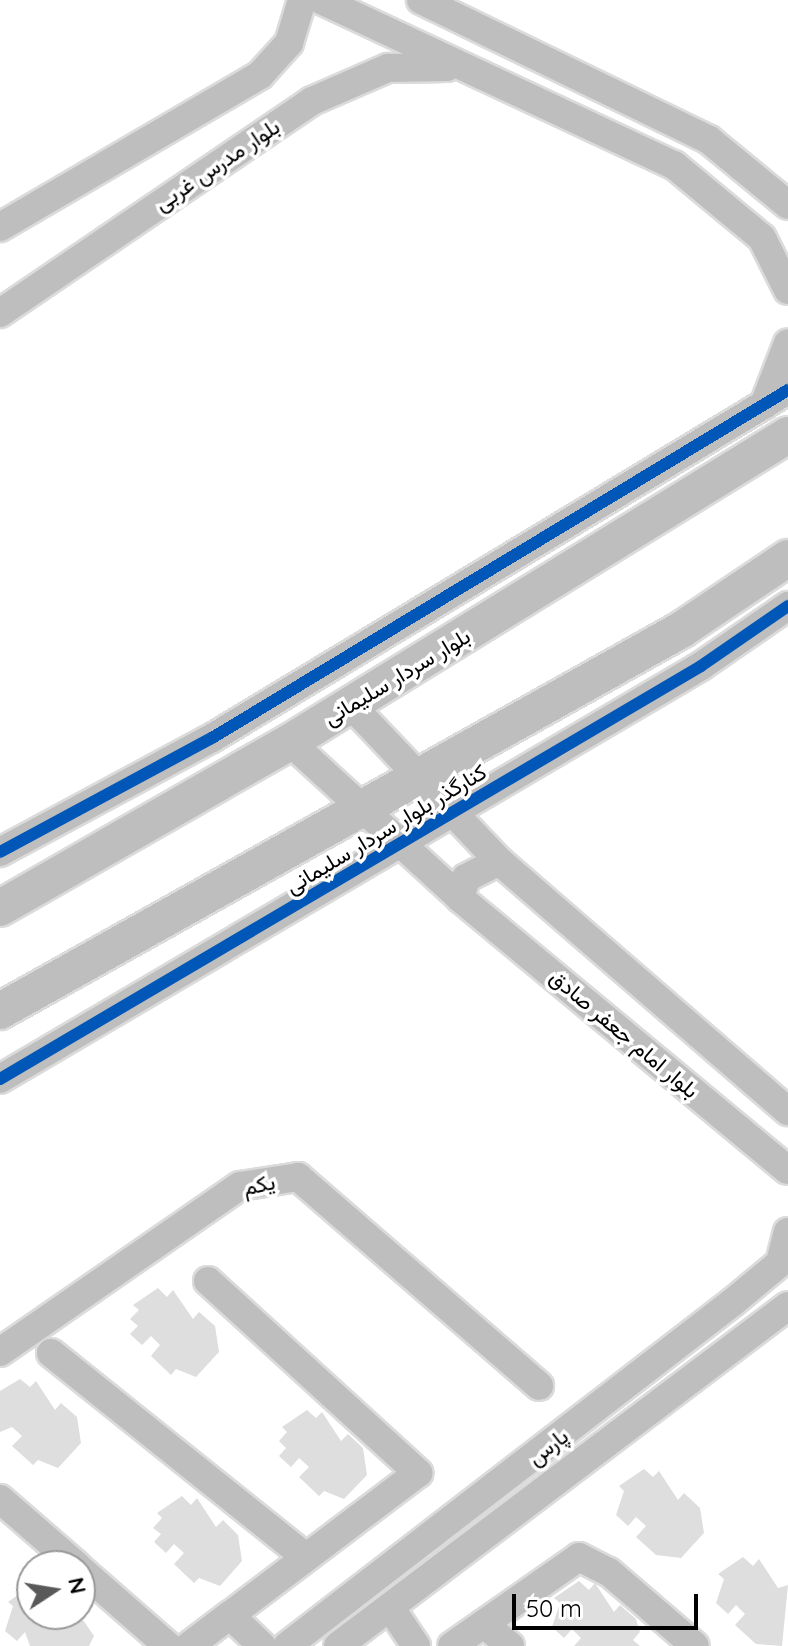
<!DOCTYPE html>
<html>
<head>
<meta charset="utf-8">
<style>
	body { margin:0 }
	#map { position:relative; width:788px; height:1646px; overflow:hidden; background:#fff; font-family:Quicksand,Vazirmatn,sans-serif }
	div>[style] { position:absolute }
	.building>* { inset:0; background:#dedede }
	.roads { filter:drop-shadow(2px 0 #dbdbdb) drop-shadow(-2px 0 #dbdbdb) drop-shadow(0 2px #dbdbdb) drop-shadow(0 -2px #dbdbdb) }
	.minor>* { height:28px; margin:-14px; padding:0 14px; transform-origin:14px; border-radius:14px; background:#bebebe }
	.major>* { height:36px; margin:-18px; padding:0 18px; transform-origin:18px; border-radius:18px; background:#bebebe }
	.cycleway>* { height:12px; margin:-6px; padding:0 6px; transform-origin:6px; border-radius:6px; background:#0057b8 }
	span { translate:-50% -50%; white-space:nowrap; text-align:center; line-height:1.15; -webkit-text-stroke:7px #fff; paint-order:stroke }
	.street-label { font-size:22px; color:#000 }
	.north { position:absolute; left:16px; top:1550px; width:80px; height:80px; box-sizing:border-box; background:#fff; border:2px solid #999; border-radius:50%; rotate:78deg; font-size:22px; font-weight:700; line-height:32px; text-align:center; color:#000 }
	.north::after { content:''; display:block; margin:auto; width:28px; height:36px; background:#595959; clip-path:polygon(50% 0,100% 100%,50% 72%,0 100%) }
	.scale { position:absolute; left:512px; top:1594px; width:186px; height:36px; box-sizing:border-box; border:4px solid #000; border-top:0; padding-left:10px; font-size:24px; line-height:28px; white-space:nowrap; color:#000; -webkit-text-stroke:6px #fff; paint-order:stroke }
</style>
</head>
<body>
<div id="map">
	<div class="building">
		<div style="clip-path:polygon(158px 1288px,167px 1297px,173px 1290px,193px 1319px,199px 1312px,215px 1326px,219px 1352px,196px 1377px,176px 1369px,171px 1375px,151px 1356px,160px 1345px,151px 1336px,142px 1345px,130px 1334px,138px 1326px,130px 1319px,139px 1310px,133px 1305px)"></div>
		<div style="clip-path:polygon(20px 1379px,30px 1387px,36px 1381px,55px 1410px,61px 1403px,77px 1417px,81px 1443px,58px 1468px,38px 1460px,33px 1465px,12px 1446px,22px 1436px,12px 1427px,0 1432px,0 1391px)"></div>
		<div style="clip-path:polygon(307px 1410px,316px 1418px,322px 1412px,341px 1441px,348px 1434px,363px 1448px,367px 1475px,344px 1499px,324px 1491px,319px 1496px,299px 1477px,309px 1467px,299px 1458px,291px 1467px,279px 1456px,286px 1448px,279px 1441px,287px 1432px,282px 1427px)"></div>
		<div style="clip-path:polygon(644px 1469px,653px 1477px,659px 1471px,678px 1500px,684px 1493px,700px 1508px,704px 1533px,681px 1558px,656px 1555px,636px 1537px,646px 1526px,636px 1517px,628px 1526px,616px 1515px,624px 1491px,619px 1486px)"></div>
		<div style="clip-path:polygon(182px 1496px,191px 1505px,197px 1498px,216px 1527px,223px 1520px,238px 1535px,242px 1561px,220px 1586px,199px 1578px,194px 1583px,174px 1564px,184px 1553px,174px 1544px,166px 1553px,154px 1542px,161px 1534px,153px 1528px,162px 1518px,157px 1513px)"></div>
		<div style="clip-path:polygon(743px 1557px,753px 1566px,759px 1559px,778px 1588px,788px 1585px,782px 1646px,756px 1644px,735px 1625px,745px 1614px,736px 1605px,728px 1614px,716px 1603px,724px 1579px,718px 1574px)"></div>
		<div style="clip-path:polygon(579px 1581px,589px 1590px,595px 1583px,614px 1612px,620px 1605px,636px 1619px,640px 1632px,633px 1640px,640px 1646px,574px 1646px,581px 1638px,572px 1629px,564px 1638px,552px 1627px,560px 1603px,554px 1598px)"></div>
		<div style="clip-path:polygon(32px 1585px,32px 1614px,79px 1614px,94px 1636px,89px 1646px,30px 1646px,25px 1632px,17px 1641px,5px 1631px,13px 1606px,8px 1602px)"></div>
	</div>
	<div class="roads">
		<div class="minor">
			<div style="left:321px;top:0;width:390px;rotate:25.1deg"></div>
			<div style="left:674px;top:165px;width:114px;rotate:39.7deg"></div>
			<div style="left:762px;top:238px;width:58px;rotate:63.4deg"></div>
			<div style="left:421px;top:0;width:320px;rotate:25.9deg"></div>
			<div style="left:709px;top:140px;width:102px;rotate:39.4deg"></div>
			<div style="left:0;top:227px;width:301px;rotate:-30.3deg"></div>
			<div style="left:260px;top:75px;width:43px;rotate:-47.8deg"></div>
			<div style="left:289px;top:43px;width:45px;rotate:-73.2deg"></div>
			<div style="left:0;top:313px;width:377px;rotate:-34.2deg"></div>
			<div style="left:312px;top:101px;width:83px;rotate:-23.5deg"></div>
			<div style="left:388px;top:68px;width:59px;rotate:-1deg"></div>
			<div style="left:764px;top:405px;width:66px;rotate:-68.8deg"></div>
			<div style="left:350px;top:704px;width:216px;rotate:46.5deg"></div>
			<div style="left:499px;top:861px;width:382px;rotate:40.9deg"></div>
			<div style="left:290px;top:742px;width:231px;rotate:42.5deg"></div>
			<div style="left:460px;top:898px;width:426px;rotate:39.7deg"></div>
			<div style="left:0;top:852px;width:241px;rotate:-28.3deg"></div>
			<div style="left:212px;top:738px;width:673px;rotate:-31.14deg"></div>
			<div style="left:460px;top:898px;width:21px;rotate:-73deg"></div>
			<div style="left:466px;top:878px;width:37px;rotate:-27deg"></div>
			<div style="left:0;top:1079px;width:814px;rotate:-30.5deg"></div>
			<div style="left:701px;top:666px;width:106px;rotate:-34.6deg"></div>
			<div style="left:208px;top:1281px;width:285px;rotate:42.4deg"></div>
			<div style="left:418px;top:1473px;width:236px;rotate:142.9deg"></div>
			<div style="left:0;top:1352px;width:292px;rotate:-34.7deg"></div>
			<div style="left:240px;top:1186px;width:59px;rotate:-8.8deg"></div>
			<div style="left:298px;top:1177px;width:319px;rotate:40.9deg"></div>
			<div style="left:51px;top:1353px;width:327px;rotate:38.7deg"></div>
			<div style="left:0;top:1499px;width:102px;rotate:41deg"></div>
			<div style="left:80px;top:1569px;width:117px;rotate:41.2deg"></div>
			<div style="left:390px;top:1607px;width:47px;rotate:56.3deg"></div>
			<div style="left:484px;top:1624px;width:34px;rotate:40deg"></div>
			<div style="left:189px;top:1646px;width:51px;rotate:-37.1deg"></div>
			<div style="left:230px;top:1615px;width:45px;rotate:44.1deg"></div>
			<div style="left:287px;top:1646px;width:563px;rotate:-37.64deg"></div>
			<div style="left:733px;top:1302px;width:61px;rotate:-39.7deg"></div>
			<div style="left:780px;top:1263px;width:32px;rotate:-76deg"></div>
			<div style="left:338px;top:1646px;width:564px;rotate:-37.07deg"></div>
			<div style="left:452px;top:1646px;width:155px;rotate:-35deg"></div>
			<div style="left:579px;top:1557px;width:34px;rotate:27deg"></div>
			<div style="left:609px;top:1572px;width:113px;rotate:40.7deg"></div>
		</div>
		<div class="major">
			<div style="left:0;top:908px;width:334px;rotate:-29.8deg"></div>
			<div style="left:290px;top:742px;width:585px;rotate:-31.65deg"></div>
			<div style="left:0;top:1011px;width:780px;rotate:-29.23deg"></div>
			<div style="left:681px;top:630px;width:129px;rotate:-33.9deg"></div>
		</div>
	</div>
	<div class="cycleway">
		<div style="left:0;top:852px;width:241px;rotate:-28.3deg"></div>
		<div style="left:212px;top:738px;width:673px;rotate:-31.14deg"></div>
		<div style="left:0;top:1079px;width:814px;rotate:-30.5deg"></div>
		<div style="left:701px;top:666px;width:106px;rotate:-34.6deg"></div>
	</div>
	<div class="street-label">
		<span style="left:217px;top:165px;rotate:-34deg">بلوار مدرس غربی</span>
		<span style="left:397px;top:677px;rotate:-31deg">بلوار سردار سلیمانی</span>
		<span style="left:386px;top:829px;rotate:-31deg">کنارگذر بلوار سردار سلیمانی</span>
		<span style="left:624px;top:1034px;rotate:40deg">بلوار امام جعفر صادق</span>
		<span style="left:259px;top:1185px;rotate:-13deg">یکم</span>
		<span style="left:548px;top:1447px;rotate:-38deg">پارس</span>
	</div>
	<div class="north">N</div>
	<div class="scale">50 m</div>
</div>
</body>
</html>
